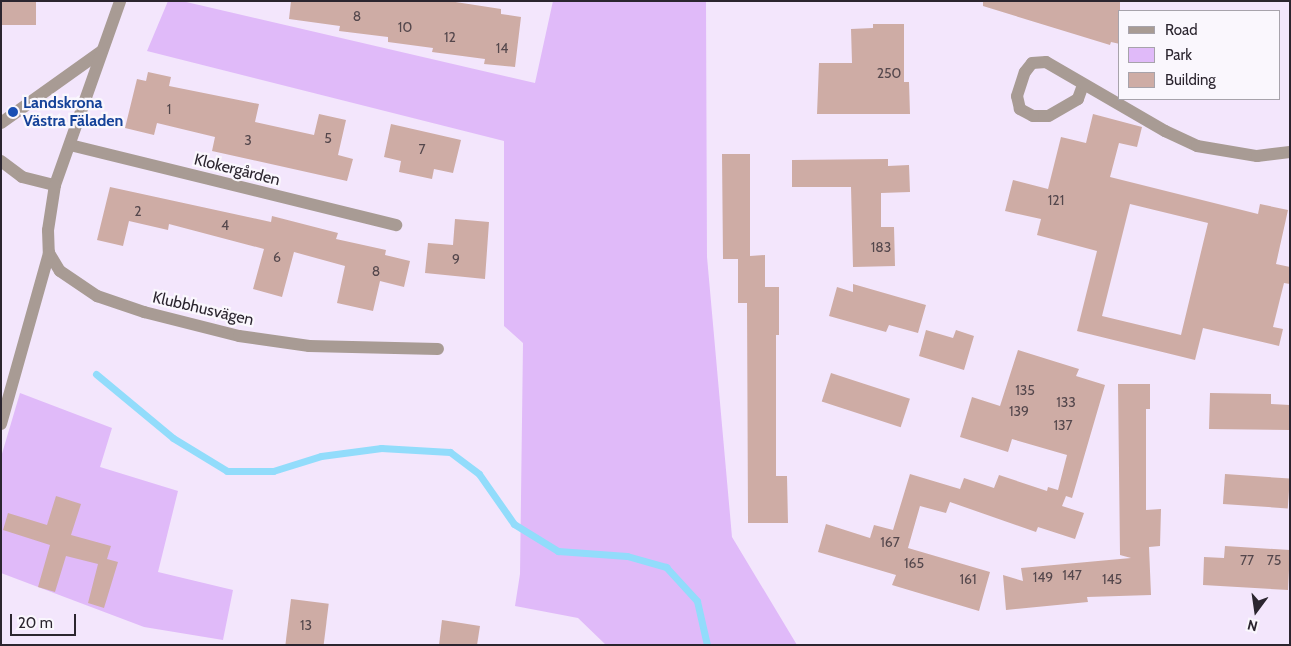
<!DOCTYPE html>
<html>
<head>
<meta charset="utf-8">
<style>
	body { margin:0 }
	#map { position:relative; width:1291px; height:646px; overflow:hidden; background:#f3e6fc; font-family:Cabin,sans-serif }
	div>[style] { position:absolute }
	.green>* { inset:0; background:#e0baf9 }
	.stream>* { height:7px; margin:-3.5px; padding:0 3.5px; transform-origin:3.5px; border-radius:3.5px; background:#92dcfb }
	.building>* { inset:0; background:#ceaca5; transform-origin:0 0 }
	.minor>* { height:12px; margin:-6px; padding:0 6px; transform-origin:6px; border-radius:6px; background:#a89b94 }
	.dots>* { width:14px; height:14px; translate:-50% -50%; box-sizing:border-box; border:2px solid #faf7fd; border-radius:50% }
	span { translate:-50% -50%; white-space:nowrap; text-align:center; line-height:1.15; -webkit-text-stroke:4.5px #faf7fd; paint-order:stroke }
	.number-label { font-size:14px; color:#54474c }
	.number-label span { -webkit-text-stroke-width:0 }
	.transit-label { font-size:16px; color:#164399; font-weight:700 }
	.left { translate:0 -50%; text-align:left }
	.street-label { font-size:16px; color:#2b252f }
	.frame { position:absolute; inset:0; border:2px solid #2b252f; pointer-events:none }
	.legend { position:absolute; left:1118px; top:10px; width:162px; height:90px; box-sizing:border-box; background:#faf7fd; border:1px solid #a7a3ab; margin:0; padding:6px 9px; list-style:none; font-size:15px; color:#2b252f }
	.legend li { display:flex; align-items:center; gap:10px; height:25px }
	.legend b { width:25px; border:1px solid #a7a3ab }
	.north { position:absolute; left:1231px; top:586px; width:50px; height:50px; -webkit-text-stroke:4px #faf7fd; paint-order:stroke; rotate:194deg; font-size:14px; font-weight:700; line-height:20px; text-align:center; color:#2b252f }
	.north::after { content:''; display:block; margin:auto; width:18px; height:22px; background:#2b252f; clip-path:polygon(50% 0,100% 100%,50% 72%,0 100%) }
	.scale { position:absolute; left:10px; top:614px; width:66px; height:22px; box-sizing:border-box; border:2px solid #2b252f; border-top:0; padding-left:6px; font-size:15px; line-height:18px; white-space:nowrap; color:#2b252f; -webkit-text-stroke:4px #faf7fd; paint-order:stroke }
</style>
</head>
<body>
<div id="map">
	<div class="green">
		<div style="clip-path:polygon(168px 1px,182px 1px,535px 83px,553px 1px,706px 1px,707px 257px,732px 537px,797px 645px,606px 645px,578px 618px,515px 606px,520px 574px,523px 343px,504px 326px,504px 141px,147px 51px)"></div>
		<div style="clip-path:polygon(20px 393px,112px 428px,100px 467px,178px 491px,158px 572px,233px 590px,223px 640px,144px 627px,1px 573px,1px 457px)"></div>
	</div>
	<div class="stream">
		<div style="left:96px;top:374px;width:100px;rotate:39.7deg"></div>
		<div style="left:173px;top:438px;width:63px;rotate:31.4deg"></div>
		<div style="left:227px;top:471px;width:46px"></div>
		<div style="left:273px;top:471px;width:50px;rotate:-17.4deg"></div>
		<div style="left:321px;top:456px;width:61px;rotate:-7.6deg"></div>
		<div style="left:381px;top:448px;width:69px;rotate:3.3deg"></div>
		<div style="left:450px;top:452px;width:36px;rotate:37deg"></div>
		<div style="left:479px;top:474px;width:61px;rotate:55deg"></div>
		<div style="left:514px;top:524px;width:52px;rotate:31.5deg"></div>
		<div style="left:558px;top:551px;width:69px;rotate:4.1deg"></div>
		<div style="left:627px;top:556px;width:41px;rotate:15.8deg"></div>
		<div style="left:666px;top:567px;width:46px;rotate:47.6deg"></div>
		<div style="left:697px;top:601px;width:45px;rotate:77.2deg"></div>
	</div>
	<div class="building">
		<div style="left:1px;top:1px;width:35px;height:24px"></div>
		<div style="clip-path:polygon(291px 1px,449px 1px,501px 9px,501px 14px,521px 17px,515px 67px,484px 64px,485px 59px,432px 52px,433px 48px,388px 42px,388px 37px,339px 31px,340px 26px,289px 19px)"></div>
		<div style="clip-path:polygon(983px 1px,1120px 1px,1120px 44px,1111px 42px,1110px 45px,983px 6px)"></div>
		<div style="clip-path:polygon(873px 24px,904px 24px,904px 82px,909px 82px,910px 114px,817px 114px,819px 63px,852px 63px,851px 29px,873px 28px)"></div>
		<div style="clip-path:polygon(148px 72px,171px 77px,169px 86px,259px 104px,255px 122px,314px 135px,319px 114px,346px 120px,338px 155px,353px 159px,347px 181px,212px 151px,215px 137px,157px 123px,154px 135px,125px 128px,137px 79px,146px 81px)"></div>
		<div style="clip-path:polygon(evenodd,1093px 114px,1142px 127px,1137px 147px,1119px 143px,1110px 177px,1258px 214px,1260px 204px,1288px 210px,1276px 264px,1290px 267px,1290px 284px,1284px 283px,1273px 327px,1283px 329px,1279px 346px,1203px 328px,1195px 360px,1077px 331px,1097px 251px,1037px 235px,1041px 219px,1005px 211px,1013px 180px,1048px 189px,1061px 137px,1086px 143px,1093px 114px,1130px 204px,1208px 223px,1181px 335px,1102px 316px,1130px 204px)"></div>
		<div style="clip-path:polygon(391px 124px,461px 140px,453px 173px,434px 169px,432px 179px,399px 172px,401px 161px,384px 157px)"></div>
		<div style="clip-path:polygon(722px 154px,750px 154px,750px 256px,765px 255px,765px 287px,779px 287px,779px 335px,776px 335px,776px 476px,787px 476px,788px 523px,748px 523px,747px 303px,738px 303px,738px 259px,723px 259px)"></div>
		<div style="clip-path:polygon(888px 159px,888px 166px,909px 165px,910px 192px,881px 193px,881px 227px,894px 227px,895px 266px,853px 267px,851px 187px,792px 187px,792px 160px)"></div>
		<div style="clip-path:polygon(110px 187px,271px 222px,272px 216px,338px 233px,336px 239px,386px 250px,385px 255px,410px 261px,404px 287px,380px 281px,373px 311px,337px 303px,345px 266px,294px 252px,282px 297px,253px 289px,264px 249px,169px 224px,168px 230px,129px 221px,123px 246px,97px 240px)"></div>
		<div style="clip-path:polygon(455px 219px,489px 222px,485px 279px,425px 273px,428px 243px,453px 245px)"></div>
		<div style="clip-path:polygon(853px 284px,926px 305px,918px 333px,889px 325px,886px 332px,829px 316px,837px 287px,853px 292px)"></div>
		<div style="clip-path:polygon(926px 330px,953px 338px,956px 330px,974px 336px,964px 370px,919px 356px)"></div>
		<div style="clip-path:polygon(1018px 350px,1079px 369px,1076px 376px,1105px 385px,1072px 498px,1066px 496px,1062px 506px,1084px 513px,1075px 539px,1038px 527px,1036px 532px,950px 502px,946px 513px,920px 506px,908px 548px,990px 572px,979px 611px,892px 585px,896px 575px,818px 552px,826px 524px,870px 538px,874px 525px,893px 530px,910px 474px,960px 489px,964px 478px,994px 488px,999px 475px,1047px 491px,1048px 487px,1058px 490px,1067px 455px,1012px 439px,1008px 452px,960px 437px,972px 397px,1000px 406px)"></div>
		<div style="left:831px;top:373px;width:83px;height:30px;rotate:18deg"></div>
		<div style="clip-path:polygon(1118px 384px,1150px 384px,1150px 409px,1146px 409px,1146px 510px,1161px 509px,1160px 546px,1149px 547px,1151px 595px,1087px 597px,1088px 602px,1006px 610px,1003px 575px,1023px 581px,1021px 568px,1131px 558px,1120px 555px)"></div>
		<div style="clip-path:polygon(1210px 393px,1271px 394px,1271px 404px,1290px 405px,1290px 430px,1209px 429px)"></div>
		<div style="left:1225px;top:474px;width:65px;height:30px;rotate:4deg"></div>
		<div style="clip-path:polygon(56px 496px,81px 504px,71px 535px,111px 546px,107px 559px,118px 562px,104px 608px,88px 603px,98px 564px,66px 556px,55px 592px,38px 587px,50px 545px,3px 530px,8px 513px,47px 525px)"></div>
		<div style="clip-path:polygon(1225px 546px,1290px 550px,1288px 590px,1203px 585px,1204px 557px,1224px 558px)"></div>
		<div style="left:291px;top:599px;width:38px;height:47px;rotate:7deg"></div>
		<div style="clip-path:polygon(442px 620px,480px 626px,477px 645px,439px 645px)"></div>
	</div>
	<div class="minor">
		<div style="left:1083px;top:85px;width:15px;rotate:110deg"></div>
		<div style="left:1078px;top:99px;width:34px;rotate:150deg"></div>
		<div style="left:1048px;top:116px;width:15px;rotate:180deg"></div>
		<div style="left:1033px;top:116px;width:15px;rotate:-152deg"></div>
		<div style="left:1020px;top:109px;width:13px;rotate:-103deg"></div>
		<div style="left:1017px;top:96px;width:25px;rotate:-72deg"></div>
		<div style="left:1025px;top:72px;width:11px;rotate:-52deg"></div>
		<div style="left:1032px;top:63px;width:14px;rotate:-4deg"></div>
		<div style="left:1046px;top:62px;width:138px;rotate:30.1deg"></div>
		<div style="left:1165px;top:131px;width:35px;rotate:25deg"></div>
		<div style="left:1197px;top:146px;width:61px;rotate:9.5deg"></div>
		<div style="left:1257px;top:156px;width:33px;rotate:-7deg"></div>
		<div style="left:1px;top:123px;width:124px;rotate:-35.5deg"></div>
		<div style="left:70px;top:145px;width:336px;rotate:13.8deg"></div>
		<div style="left:1px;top:161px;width:26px;rotate:37deg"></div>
		<div style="left:22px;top:177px;width:34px;rotate:14deg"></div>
		<div style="left:55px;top:185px;width:195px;rotate:-70.5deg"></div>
		<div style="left:55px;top:185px;width:46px;rotate:98.8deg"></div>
		<div style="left:48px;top:230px;width:23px;rotate:88deg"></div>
		<div style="left:49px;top:253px;width:21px;rotate:59deg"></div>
		<div style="left:60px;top:271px;width:45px;rotate:34deg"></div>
		<div style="left:97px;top:296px;width:50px;rotate:18.8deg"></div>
		<div style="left:144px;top:312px;width:98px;rotate:14.2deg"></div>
		<div style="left:239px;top:336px;width:71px;rotate:8.1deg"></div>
		<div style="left:309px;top:346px;width:129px;rotate:1.3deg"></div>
		<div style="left:1px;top:424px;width:178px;rotate:-74.3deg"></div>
	</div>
	<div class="dots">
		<div style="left:13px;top:112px;background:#1a4fb4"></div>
	</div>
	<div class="number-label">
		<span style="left:357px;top:16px">8</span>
		<span style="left:405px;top:27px">10</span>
		<span style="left:450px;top:37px">12</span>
		<span style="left:502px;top:48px">14</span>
		<span style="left:889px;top:73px">250</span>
		<span style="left:169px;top:109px">1</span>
		<span style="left:328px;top:138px">5</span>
		<span style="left:248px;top:140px">3</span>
		<span style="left:422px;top:149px">7</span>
		<span style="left:1056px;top:200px">121</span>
		<span style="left:138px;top:211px">2</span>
		<span style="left:225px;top:225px">4</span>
		<span style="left:881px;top:247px">183</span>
		<span style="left:277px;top:257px">6</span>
		<span style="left:456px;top:259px">9</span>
		<span style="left:376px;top:271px">8</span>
		<span style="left:1025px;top:390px">135</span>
		<span style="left:1066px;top:402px">133</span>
		<span style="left:1019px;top:411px">139</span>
		<span style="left:1063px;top:425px">137</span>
		<span style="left:890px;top:542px">167</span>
		<span style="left:1247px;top:560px">77</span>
		<span style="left:1274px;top:560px">75</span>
		<span style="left:914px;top:563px">165</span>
		<span style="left:1072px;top:575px">147</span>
		<span style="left:1043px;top:577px">149</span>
		<span style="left:968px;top:579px">161</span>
		<span style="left:1112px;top:579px">145</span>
		<span style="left:306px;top:625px">13</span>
	</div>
	<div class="transit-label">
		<span class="left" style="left:23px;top:112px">Landskrona<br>Västra Fäladen</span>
	</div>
	<div class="street-label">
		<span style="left:237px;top:170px;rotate:14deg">Klokergården</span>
		<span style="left:203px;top:309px;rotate:13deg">Klubbhusvägen</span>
	</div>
	<div class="frame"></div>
	<ul class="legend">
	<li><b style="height:6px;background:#a89b94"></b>Road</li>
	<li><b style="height:14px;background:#e0baf9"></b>Park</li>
	<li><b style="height:14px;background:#ceaca5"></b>Building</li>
	</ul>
	<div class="north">N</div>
	<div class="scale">20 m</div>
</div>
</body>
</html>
